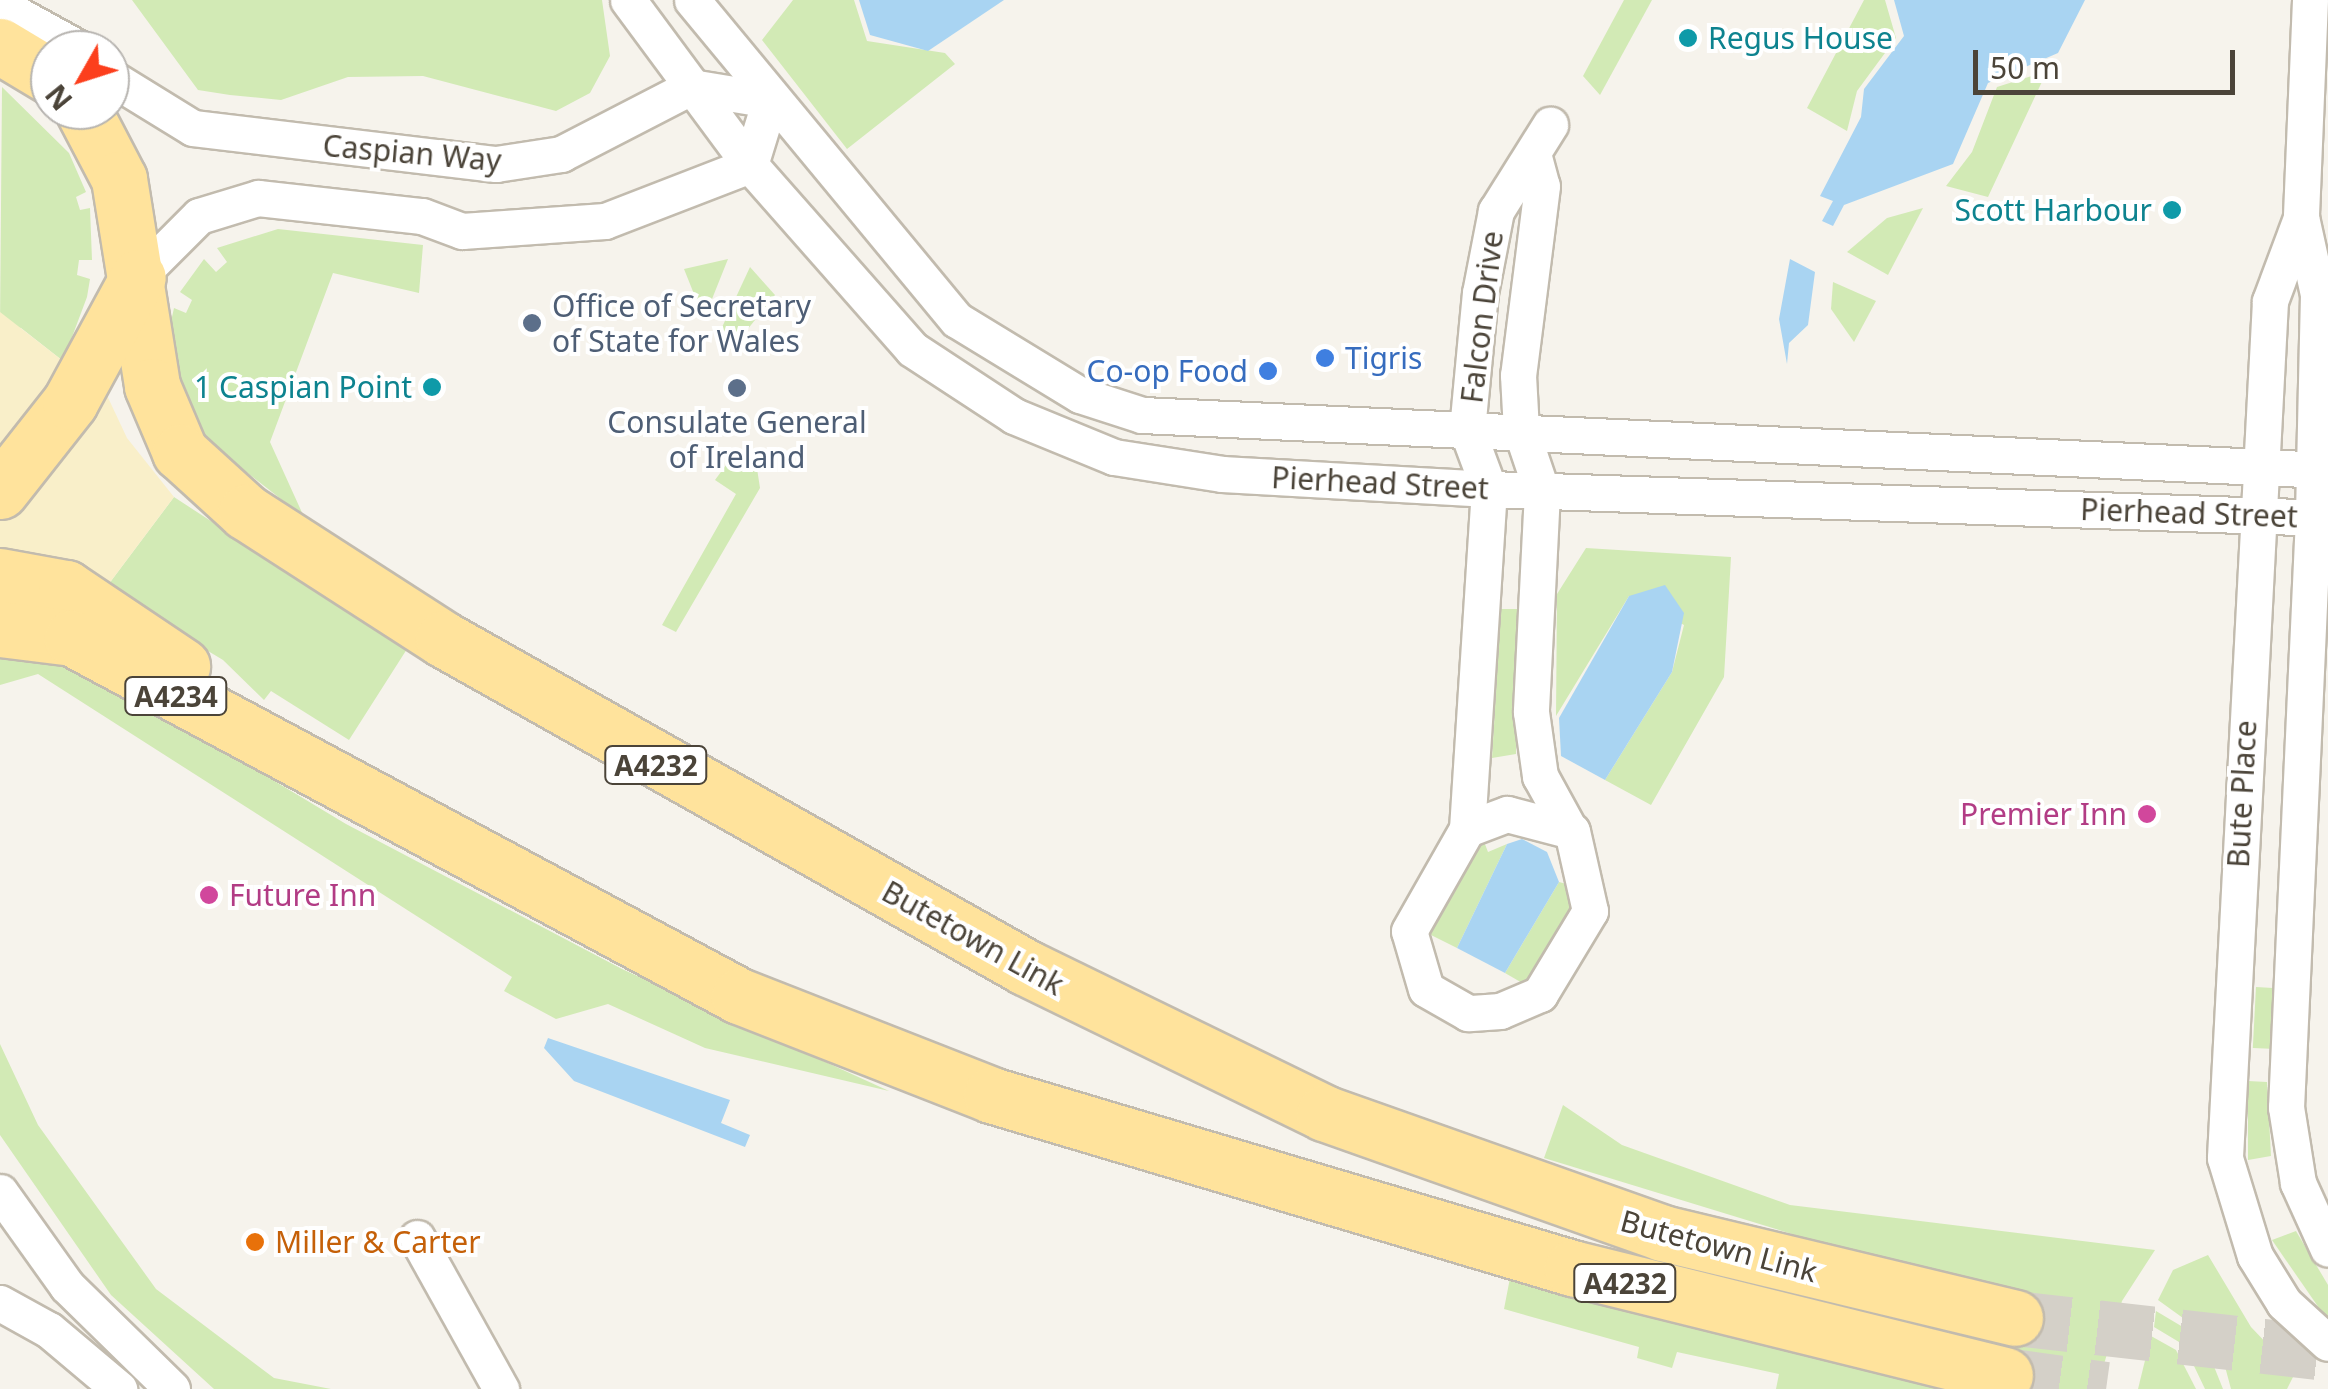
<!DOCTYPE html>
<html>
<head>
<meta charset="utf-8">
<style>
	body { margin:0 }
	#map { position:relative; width:2328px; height:1389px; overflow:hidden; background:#f6f3ec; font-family:"Noto Sans",sans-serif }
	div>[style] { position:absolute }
	.green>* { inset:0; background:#d2eab5; transform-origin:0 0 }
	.sand>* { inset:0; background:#f9efc9 }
	.water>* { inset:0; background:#a9d4f2 }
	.primary-tunnel>* { height:55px; margin-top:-27.5px; transform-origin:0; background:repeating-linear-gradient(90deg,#d4d0c8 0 55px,transparent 0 83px) }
	.roads { filter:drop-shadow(2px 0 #c2bbae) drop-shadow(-2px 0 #c2bbae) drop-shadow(0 2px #c2bbae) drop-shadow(0 -2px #c2bbae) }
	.street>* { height:35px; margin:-17.5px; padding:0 17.5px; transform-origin:17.5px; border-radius:17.5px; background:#fff }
	.primary>* { height:55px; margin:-27.5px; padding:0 27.5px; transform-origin:27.5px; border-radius:27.5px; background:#ffe39c }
	.dots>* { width:28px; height:28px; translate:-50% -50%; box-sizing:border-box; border:5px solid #fff; border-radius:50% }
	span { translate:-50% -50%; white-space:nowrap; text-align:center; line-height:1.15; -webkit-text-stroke:8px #fff; paint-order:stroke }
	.shield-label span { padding:2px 8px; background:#fff; border:2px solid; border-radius:8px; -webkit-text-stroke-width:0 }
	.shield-label { font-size:28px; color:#4b4439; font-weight:700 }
	.culture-label { font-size:30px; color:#0d838f }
	.left { translate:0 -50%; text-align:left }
	.right { translate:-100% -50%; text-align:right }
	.street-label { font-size:30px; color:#4b4439 }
	.service-label { font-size:30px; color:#4e5e75 }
	.shop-label { font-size:30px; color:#366cbe }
	.hotel-label { font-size:30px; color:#b23c85 }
	.food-label { font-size:30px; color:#c56008 }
	.north { position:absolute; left:30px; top:30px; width:100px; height:100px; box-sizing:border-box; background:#fff; border:2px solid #b7b4b0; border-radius:50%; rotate:231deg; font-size:28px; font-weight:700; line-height:40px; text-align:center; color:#4b4439 }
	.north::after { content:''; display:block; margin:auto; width:35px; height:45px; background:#fc3f1d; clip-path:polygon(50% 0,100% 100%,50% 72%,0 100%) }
	.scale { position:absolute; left:1973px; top:50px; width:262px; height:45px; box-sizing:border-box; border:5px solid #4b4439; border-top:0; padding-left:12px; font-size:30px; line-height:35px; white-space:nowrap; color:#4b4439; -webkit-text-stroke:8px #fff; paint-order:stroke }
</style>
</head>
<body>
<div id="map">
	<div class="green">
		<div style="clip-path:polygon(132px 0,602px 0,610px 56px,590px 93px,556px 111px,423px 76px,348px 77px,281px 100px,230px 95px,198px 90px)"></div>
		<div style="clip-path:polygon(793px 0,854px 0,867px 41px,945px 53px,955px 64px,847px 149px,762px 40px)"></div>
		<div style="clip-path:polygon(1624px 0,1652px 0,1600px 95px,1583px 76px)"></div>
		<div style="clip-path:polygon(1864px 0,1885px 0,1896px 38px,1857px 91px,1847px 131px,1807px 108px)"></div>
		<div style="clip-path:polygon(2047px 71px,1988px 197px,1946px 186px,1972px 152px,1997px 87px)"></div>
		<div style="clip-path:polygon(2px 87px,69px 153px,86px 192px,76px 197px,80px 210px,90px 208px,92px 260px,79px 260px,77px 275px,90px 279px,87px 297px,63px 361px,21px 328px,0 325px)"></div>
		<div style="clip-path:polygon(1923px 208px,1888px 275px,1847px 252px,1887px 218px)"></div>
		<div style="clip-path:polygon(278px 229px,423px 245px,419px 293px,333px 273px,270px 442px,304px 517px,209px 443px,182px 394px,170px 326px,174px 308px,186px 313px,192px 300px,180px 292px,204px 259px,216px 272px,227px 262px,217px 248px)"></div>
		<div style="clip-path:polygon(728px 259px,704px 319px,684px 269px)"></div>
		<div style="clip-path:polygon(750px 267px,775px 295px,731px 350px,717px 338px)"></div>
		<div style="clip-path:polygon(1833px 282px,1876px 301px,1854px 342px,1831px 309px)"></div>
		<div style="clip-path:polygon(737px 450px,756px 462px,760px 488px,676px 632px,662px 625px,736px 494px,715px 480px)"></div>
		<div style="clip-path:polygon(174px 497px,407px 649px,349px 740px,271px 691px,264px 700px,223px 660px,105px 589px)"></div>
		<div style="clip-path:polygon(1586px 548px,1731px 557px,1724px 677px,1651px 805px,1605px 780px,1672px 672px,1684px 625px,1629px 596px,1556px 716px,1557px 594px)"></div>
		<div style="clip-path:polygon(1501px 609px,1519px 609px,1516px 754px,1492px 758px)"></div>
		<div style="clip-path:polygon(0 652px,67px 663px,121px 689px,346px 824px,622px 969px,889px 1091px,705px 1048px,608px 1004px,556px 1019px,504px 991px,512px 977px,38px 674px,0 685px)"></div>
		<div style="clip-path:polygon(1483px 839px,1488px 852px,1507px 844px,1457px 948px,1427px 933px)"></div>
		<div style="clip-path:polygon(1559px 882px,1574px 886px,1575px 900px,1547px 964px,1524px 984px,1505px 973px)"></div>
		<div style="left:2256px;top:987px;width:17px;height:61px;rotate:3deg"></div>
		<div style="clip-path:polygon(0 1044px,38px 1125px,156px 1289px,274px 1378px,331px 1389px,214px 1389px,111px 1295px,0 1135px)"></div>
		<div style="clip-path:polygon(2248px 1081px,2267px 1082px,2271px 1156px,2248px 1160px)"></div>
		<div style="clip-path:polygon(1563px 1105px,1622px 1145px,1790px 1205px,2155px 1250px,2122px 1301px,2097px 1389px,2003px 1389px,2020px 1290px,1805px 1238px,1544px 1158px)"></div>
		<div style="clip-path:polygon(2296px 1231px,2328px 1285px,2328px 1321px,2272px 1240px)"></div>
		<div style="clip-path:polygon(2208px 1255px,2251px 1327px,2295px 1373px,2287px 1389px,2231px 1389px,2219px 1344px,2158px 1300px,2173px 1270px)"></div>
		<div style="clip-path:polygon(1510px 1278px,1549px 1289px,1952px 1389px,1776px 1389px,1779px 1374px,1677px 1352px,1672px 1368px,1637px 1358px,1639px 1347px,1504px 1309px)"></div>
		<div style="clip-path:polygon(2156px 1311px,2203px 1339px,2223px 1389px,2205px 1389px,2184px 1345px,2154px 1327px)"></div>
		<div style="clip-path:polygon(2151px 1336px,2176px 1350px,2196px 1389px,2138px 1389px)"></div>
	</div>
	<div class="sand">
		<div style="clip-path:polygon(0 312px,63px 361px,0 450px)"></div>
		<div style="clip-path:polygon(104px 389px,127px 438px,174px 497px,105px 589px,0 555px,0 518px)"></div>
	</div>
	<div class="water">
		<div style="clip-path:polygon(859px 0,1004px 0,928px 51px,870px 35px)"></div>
		<div style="clip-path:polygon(1894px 0,2085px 0,2058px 53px,1988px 83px,1953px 164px,1844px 205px,1833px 226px,1822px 221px,1833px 201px,1820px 196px,1861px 117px,1864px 89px,1904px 36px)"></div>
		<div style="clip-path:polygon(1790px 259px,1815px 272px,1808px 325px,1789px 343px,1787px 364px,1779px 319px)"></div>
		<div style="clip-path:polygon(1665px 585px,1684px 613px,1672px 672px,1605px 780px,1561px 756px,1559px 718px,1629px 596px)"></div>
		<div style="clip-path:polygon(1522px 839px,1547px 852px,1559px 882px,1505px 973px,1457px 948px,1507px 844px)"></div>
		<div style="clip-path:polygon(548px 1038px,730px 1100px,721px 1123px,750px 1135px,745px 1147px,574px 1081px,544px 1048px)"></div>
	</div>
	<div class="primary-tunnel">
		<div style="left:2015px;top:1318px;width:315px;rotate:6.4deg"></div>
		<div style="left:2005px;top:1375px;width:102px;rotate:7.9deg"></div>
	</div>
	<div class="roads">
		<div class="street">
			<div style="left:628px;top:0;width:205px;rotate:53.5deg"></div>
			<div style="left:750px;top:165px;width:245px;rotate:48.6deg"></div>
			<div style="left:912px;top:349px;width:122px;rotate:33.3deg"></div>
			<div style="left:1014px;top:416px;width:108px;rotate:22.3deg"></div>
			<div style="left:1114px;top:457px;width:109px;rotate:8.9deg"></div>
			<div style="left:1222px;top:474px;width:267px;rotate:3.2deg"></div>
			<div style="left:1489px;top:489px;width:840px;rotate:1.98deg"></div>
			<div style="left:692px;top:0;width:415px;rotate:50.4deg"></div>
			<div style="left:957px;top:320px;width:144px;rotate:31.4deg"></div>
			<div style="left:1080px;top:395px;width:65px;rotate:17.9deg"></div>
			<div style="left:1142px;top:415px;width:1187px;rotate:2.66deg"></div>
			<div style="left:2310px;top:0;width:217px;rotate:92.4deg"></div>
			<div style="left:2301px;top:217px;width:79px;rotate:77.6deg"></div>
			<div style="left:2318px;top:294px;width:224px;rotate:91.3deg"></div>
			<div style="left:2313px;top:518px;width:590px;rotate:92.62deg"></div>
			<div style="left:2286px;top:1107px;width:77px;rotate:81deg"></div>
			<div style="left:2298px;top:1183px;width:72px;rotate:65.6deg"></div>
			<div style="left:0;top:5px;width:94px;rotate:28.8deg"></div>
			<div style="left:110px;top:77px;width:97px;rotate:31.6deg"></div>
			<div style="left:193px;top:128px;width:305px;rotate:6.8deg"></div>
			<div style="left:496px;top:164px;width:66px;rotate:-8.7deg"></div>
			<div style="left:561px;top:154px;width:146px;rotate:-27.3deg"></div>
			<div style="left:691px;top:87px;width:80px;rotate:9.3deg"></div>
			<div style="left:1534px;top:157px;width:30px;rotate:75deg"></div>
			<div style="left:1542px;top:186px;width:191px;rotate:97.2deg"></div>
			<div style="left:1518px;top:375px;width:55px;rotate:86.9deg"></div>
			<div style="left:1521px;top:430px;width:65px;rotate:71.3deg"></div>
			<div style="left:1542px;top:492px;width:220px;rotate:92.9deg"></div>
			<div style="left:1531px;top:712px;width:65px;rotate:82deg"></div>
			<div style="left:1540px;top:776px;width:58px;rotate:61.2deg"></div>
			<div style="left:2301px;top:218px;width:89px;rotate:110.5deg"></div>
			<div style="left:2270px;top:301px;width:858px;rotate:93.01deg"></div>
			<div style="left:2225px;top:1158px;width:102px;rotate:73deg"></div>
			<div style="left:2255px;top:1256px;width:55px;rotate:58.3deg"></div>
			<div style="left:2284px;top:1303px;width:59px;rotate:42.3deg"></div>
			<div style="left:138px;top:277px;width:86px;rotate:-45deg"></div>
			<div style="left:199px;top:216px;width:62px;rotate:-17deg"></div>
			<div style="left:258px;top:198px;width:165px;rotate:6.3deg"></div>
			<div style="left:422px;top:216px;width:43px;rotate:20.6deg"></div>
			<div style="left:462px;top:231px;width:143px;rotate:-4deg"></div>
			<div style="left:605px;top:221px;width:155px;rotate:-21.1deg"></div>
			<div style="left:750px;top:165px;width:68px;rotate:-72.9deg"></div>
			<div style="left:1507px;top:814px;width:67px;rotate:14.7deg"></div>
			<div style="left:1572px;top:831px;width:82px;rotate:77.3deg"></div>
			<div style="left:1590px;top:911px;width:97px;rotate:121.1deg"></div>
			<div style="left:1540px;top:994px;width:43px;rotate:157deg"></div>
			<div style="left:1500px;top:1011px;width:32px;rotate:176deg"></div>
			<div style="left:1468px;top:1013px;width:48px;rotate:-150.3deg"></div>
			<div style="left:1426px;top:989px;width:60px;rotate:-106.3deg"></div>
			<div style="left:1409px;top:931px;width:117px;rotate:-60.4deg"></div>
			<div style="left:1467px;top:829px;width:43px;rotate:-20.6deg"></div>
			<div style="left:1467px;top:829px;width:341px;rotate:-86.3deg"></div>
			<div style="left:1489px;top:489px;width:63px;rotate:-110.4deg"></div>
			<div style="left:1467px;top:430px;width:138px;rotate:-84.6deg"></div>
			<div style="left:1480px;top:293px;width:84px;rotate:-79deg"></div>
			<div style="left:1496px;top:211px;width:102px;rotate:-57.9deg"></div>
			<div style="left:0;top:1192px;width:115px;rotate:54.5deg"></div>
			<div style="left:67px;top:1286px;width:147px;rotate:44.4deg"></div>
			<div style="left:417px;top:1238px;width:173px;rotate:60.9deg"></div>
			<div style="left:0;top:1303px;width:56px;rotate:28.9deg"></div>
			<div style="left:49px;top:1330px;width:92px;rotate:40.1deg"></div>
		</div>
		<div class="primary">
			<div style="left:0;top:46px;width:58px;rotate:31deg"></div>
			<div style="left:83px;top:110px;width:78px;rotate:62.4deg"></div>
			<div style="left:119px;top:179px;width:210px;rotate:80.9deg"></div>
			<div style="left:152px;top:386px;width:72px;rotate:67deg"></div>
			<div style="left:180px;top:452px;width:89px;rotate:42.3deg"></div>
			<div style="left:246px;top:512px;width:234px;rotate:32.8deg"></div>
			<div style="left:443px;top:639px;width:668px;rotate:29.4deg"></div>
			<div style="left:1025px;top:967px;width:333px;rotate:26deg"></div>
			<div style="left:1324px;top:1113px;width:359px;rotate:19.5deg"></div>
			<div style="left:1662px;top:1233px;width:363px;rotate:13.5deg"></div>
			<div style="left:0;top:491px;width:113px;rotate:-51.8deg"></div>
			<div style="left:70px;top:402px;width:142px;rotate:-61.5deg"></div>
			<div style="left:0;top:576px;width:67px;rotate:10.3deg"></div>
			<div style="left:66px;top:588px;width:140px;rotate:33.9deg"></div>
			<div style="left:0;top:629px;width:73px;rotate:7.1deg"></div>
			<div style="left:72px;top:638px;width:757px;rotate:28.22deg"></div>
			<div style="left:739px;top:996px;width:271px;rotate:21.4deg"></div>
			<div style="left:991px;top:1095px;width:606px;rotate:16.58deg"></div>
			<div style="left:1572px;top:1268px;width:446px;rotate:13.9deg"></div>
		</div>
	</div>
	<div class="dots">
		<div style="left:1688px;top:38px;background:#0f9aa8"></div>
		<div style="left:2172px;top:210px;background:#0f9aa8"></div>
		<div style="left:532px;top:323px;background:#5c6f8a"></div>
		<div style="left:1325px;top:358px;background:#3f7fe0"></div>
		<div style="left:1268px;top:371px;background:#3f7fe0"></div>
		<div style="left:432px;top:387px;background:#0f9aa8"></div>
		<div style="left:737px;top:388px;background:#5c6f8a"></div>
		<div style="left:2147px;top:814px;background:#d1479c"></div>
		<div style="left:209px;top:895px;background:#d1479c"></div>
		<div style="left:255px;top:1242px;background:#e8710a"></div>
	</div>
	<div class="shield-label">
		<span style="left:176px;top:696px">A4234</span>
		<span style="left:656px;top:765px">A4232</span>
		<span style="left:1625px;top:1283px">A4232</span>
	</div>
	<div class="culture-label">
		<span class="left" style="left:1708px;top:38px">Regus House</span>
		<span class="right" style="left:2152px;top:210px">Scott Harbour</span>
		<span class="right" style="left:412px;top:387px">1 Caspian Point</span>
	</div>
	<div class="street-label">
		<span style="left:412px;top:153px;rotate:5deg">Caspian Way</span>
		<span style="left:1482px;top:317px;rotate:-83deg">Falcon Drive</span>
		<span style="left:1380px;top:483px;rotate:3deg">Pierhead Street</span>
		<span style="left:2189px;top:513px;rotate:2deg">Pierhead Street</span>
		<span style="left:2242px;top:794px;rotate:-87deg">Bute Place</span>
		<span style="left:973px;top:938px;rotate:29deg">Butetown Link</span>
		<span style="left:1719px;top:1246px;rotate:15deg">Butetown Link</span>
	</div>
	<div class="service-label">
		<span class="left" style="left:552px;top:323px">Office of Secretary<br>of State for Wales</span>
		<span style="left:737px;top:439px">Consulate General<br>of Ireland</span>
	</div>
	<div class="shop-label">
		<span class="left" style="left:1345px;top:358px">Tigris</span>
		<span class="right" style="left:1248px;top:371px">Co-op Food</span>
	</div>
	<div class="hotel-label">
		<span class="right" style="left:2127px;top:814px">Premier Inn</span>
		<span class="left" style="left:229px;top:895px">Future Inn</span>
	</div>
	<div class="food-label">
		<span class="left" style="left:275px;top:1242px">Miller &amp; Carter</span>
	</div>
	<div class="north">N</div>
	<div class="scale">50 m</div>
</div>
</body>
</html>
